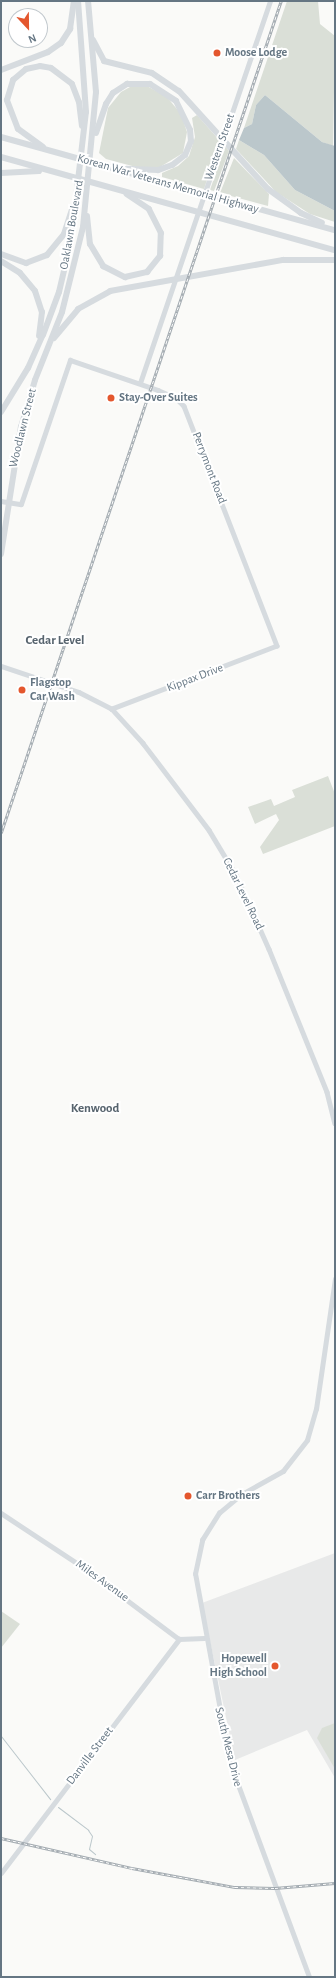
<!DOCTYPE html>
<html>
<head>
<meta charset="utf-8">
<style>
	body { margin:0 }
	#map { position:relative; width:336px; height:1978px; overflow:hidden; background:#fafaf8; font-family:"Alegreya Sans",sans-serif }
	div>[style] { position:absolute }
	.built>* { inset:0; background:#e8e9e9 }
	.green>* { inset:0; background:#dadfd7 }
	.water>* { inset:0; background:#bbc7cb }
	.stream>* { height:1px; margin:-0.5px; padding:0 0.5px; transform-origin:0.5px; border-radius:0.5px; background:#bbc7cb }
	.secondary>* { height:4.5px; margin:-2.25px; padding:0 2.25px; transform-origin:2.25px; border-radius:2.25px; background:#d6dbdf }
	.highway>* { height:6px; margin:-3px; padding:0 3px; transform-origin:3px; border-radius:3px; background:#d6dbdf }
	.rail>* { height:2.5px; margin-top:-1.25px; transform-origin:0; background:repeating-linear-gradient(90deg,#fff 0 3px,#a2aab0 0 6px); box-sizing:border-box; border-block:1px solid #a2aab0 }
	.dots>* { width:11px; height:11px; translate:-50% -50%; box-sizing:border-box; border:2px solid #fff; border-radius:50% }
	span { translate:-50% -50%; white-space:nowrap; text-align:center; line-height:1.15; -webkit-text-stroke:4px #fff; paint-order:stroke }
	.poi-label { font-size:12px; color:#657683; font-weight:700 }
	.left { translate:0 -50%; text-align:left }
	.right { translate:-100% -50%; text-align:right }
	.street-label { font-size:12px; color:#657683 }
	.neighbourhood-label { font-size:13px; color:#57646e; font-weight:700 }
	.frame { position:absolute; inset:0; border:2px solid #657683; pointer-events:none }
	.north { position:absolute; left:8px; top:8px; width:40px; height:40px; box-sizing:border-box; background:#fff; border:1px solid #c1c8cd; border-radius:50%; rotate:158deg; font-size:11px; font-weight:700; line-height:16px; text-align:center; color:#657683 }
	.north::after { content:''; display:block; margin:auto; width:14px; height:18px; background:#e4572e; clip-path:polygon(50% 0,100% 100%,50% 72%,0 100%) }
</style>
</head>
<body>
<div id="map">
	<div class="built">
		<div style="clip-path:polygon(335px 1553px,335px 1778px,307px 1730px,235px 1760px,202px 1603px)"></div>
	</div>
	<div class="green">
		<div style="clip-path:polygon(287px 1px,318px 1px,320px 24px,335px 36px,333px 146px,322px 142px,265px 95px,256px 105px,252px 124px,244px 128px)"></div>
		<div style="clip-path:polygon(147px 86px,167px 97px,181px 114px,187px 132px,183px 153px,160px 167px,136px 167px,106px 159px,99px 153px,108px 108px,121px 92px,130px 87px)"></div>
		<div style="clip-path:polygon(197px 115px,220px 141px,204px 189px,162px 177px,162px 173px,178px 166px,189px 156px,195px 137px,192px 118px)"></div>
		<div style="clip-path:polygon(239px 140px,264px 155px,295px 190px,335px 211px,335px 222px,310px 214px,276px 192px,236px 149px)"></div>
		<div style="clip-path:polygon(225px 146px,229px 151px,214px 191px,210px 190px)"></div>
		<div style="clip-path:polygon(234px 158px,269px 194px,268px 206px,220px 193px)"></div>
		<div style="clip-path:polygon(328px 776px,335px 794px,335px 826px,263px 854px,260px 847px,279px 820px,276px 814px,255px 824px,248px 807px,271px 799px,274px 806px,295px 797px,292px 790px)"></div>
		<div style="clip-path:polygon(1px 1611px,20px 1624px,1px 1648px)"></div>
		<div style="clip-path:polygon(335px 1723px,335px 1769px,317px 1738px,322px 1728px)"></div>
	</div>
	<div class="water">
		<div style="clip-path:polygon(265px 95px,322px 142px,335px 146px,335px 211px,295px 190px,264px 155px,239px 140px,244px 128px,252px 124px,256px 105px)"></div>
	</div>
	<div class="stream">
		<div style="left:1px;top:1736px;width:80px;rotate:52.1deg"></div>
		<div style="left:58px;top:1807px;width:38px;rotate:37deg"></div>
		<div style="left:88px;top:1830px;width:7px;rotate:56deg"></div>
		<div style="left:92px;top:1836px;width:13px;rotate:103deg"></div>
		<div style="left:89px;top:1849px;width:8px;rotate:40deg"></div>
	</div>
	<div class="secondary">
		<div style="left:140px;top:383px;width:404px;rotate:-71.2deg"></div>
		<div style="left:1px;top:501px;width:20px;rotate:9deg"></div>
		<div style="left:21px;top:504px;width:152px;rotate:-71.2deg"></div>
		<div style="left:70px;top:360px;width:93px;rotate:18.8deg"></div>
		<div style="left:158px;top:390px;width:20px;rotate:24deg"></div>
		<div style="left:176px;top:398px;width:11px;rotate:45deg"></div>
		<div style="left:184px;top:406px;width:257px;rotate:68.8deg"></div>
		<div style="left:277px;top:646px;width:177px;rotate:159.1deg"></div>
		<div style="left:1px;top:666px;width:82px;rotate:18.4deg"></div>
		<div style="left:79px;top:692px;width:37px;rotate:27deg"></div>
		<div style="left:112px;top:709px;width:46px;rotate:47.6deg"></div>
		<div style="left:143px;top:743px;width:109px;rotate:52.8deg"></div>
		<div style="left:209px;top:830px;width:52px;rotate:59deg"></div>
		<div style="left:236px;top:875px;width:81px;rotate:66deg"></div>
		<div style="left:269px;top:949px;width:154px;rotate:67.9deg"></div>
		<div style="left:327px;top:1092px;width:32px;rotate:76deg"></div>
		<div style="left:1px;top:1513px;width:98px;rotate:33.4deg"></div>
		<div style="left:83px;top:1567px;width:120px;rotate:36.9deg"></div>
		<div style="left:179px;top:1639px;width:25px;rotate:-2deg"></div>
		<div style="left:1px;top:1873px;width:294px;rotate:-52.7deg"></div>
		<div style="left:309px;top:1977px;width:227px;rotate:-110.3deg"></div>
		<div style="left:230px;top:1764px;width:193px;rotate:-100.4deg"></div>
		<div style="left:195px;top:1574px;width:35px;rotate:-78deg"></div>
		<div style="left:202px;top:1540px;width:32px;rotate:-58deg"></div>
		<div style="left:219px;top:1513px;width:30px;rotate:-40deg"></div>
		<div style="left:242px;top:1494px;width:47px;rotate:-29.3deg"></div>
		<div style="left:283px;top:1471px;width:39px;rotate:-52deg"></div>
		<div style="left:307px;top:1440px;width:32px;rotate:-74deg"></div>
		<div style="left:316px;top:1409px;width:131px;rotate:-81.7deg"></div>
	</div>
	<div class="highway">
		<div style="left:93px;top:40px;width:24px;rotate:62deg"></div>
		<div style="left:104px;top:61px;width:49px;rotate:14deg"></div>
		<div style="left:152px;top:73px;width:32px;rotate:34deg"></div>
		<div style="left:179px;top:91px;width:132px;rotate:47.8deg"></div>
		<div style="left:268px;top:189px;width:41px;rotate:36deg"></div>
		<div style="left:301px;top:213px;width:23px;rotate:25deg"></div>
		<div style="left:1px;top:70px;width:50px;rotate:-21deg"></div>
		<div style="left:48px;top:52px;width:16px;rotate:-35deg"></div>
		<div style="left:61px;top:43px;width:17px;rotate:-57deg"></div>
		<div style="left:70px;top:29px;width:28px;rotate:-82deg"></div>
		<div style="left:96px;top:133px;width:31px;rotate:-71deg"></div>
		<div style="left:106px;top:104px;width:13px;rotate:-58deg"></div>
		<div style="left:113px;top:93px;width:17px;rotate:-33deg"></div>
		<div style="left:127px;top:84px;width:23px"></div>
		<div style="left:150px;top:84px;width:31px;rotate:33deg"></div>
		<div style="left:176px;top:101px;width:32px;rotate:64deg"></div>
		<div style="left:190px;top:130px;width:11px;rotate:85deg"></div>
		<div style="left:191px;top:141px;width:15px;rotate:113deg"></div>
		<div style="left:185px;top:155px;width:16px;rotate:142deg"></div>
		<div style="left:172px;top:165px;width:15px;rotate:160deg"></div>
		<div style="left:158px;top:170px;width:33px;rotate:-178deg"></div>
		<div style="left:1px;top:137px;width:347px;rotate:15.6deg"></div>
		<div style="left:43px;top:147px;width:31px;rotate:-144deg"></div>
		<div style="left:18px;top:129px;width:31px;rotate:-111deg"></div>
		<div style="left:7px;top:100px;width:21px;rotate:-73deg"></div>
		<div style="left:13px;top:80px;width:17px;rotate:-40deg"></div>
		<div style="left:26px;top:69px;width:14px;rotate:-12deg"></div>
		<div style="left:40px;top:66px;width:11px;rotate:10deg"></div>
		<div style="left:51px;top:68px;width:26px;rotate:37deg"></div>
		<div style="left:72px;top:84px;width:19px;rotate:69deg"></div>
		<div style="left:79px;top:102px;width:24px;rotate:83deg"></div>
		<div style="left:1px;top:157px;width:347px;rotate:15.6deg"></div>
		<div style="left:1px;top:173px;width:38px;rotate:-3deg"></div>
		<div style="left:87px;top:216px;width:28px;rotate:84deg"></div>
		<div style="left:90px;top:244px;width:26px;rotate:59deg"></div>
		<div style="left:103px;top:266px;width:25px;rotate:27deg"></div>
		<div style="left:125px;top:277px;width:23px;rotate:-13deg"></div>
		<div style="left:147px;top:272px;width:21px;rotate:-51deg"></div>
		<div style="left:160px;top:256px;width:23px;rotate:-88deg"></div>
		<div style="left:161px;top:233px;width:27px;rotate:-117deg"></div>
		<div style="left:149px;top:209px;width:27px;rotate:-146deg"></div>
		<div style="left:1px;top:254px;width:27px;rotate:20deg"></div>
		<div style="left:26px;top:263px;width:22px;rotate:-21deg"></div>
		<div style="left:47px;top:255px;width:27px;rotate:-51deg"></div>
		<div style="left:64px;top:234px;width:28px;rotate:-72deg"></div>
		<div style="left:1px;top:261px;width:22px;rotate:32deg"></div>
		<div style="left:20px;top:273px;width:23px;rotate:50deg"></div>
		<div style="left:35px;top:291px;width:22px;rotate:72deg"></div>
		<div style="left:42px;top:312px;width:24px;rotate:97deg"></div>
		<div style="left:54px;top:338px;width:38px;rotate:-50deg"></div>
		<div style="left:78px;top:309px;width:37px;rotate:-29deg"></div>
		<div style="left:110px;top:291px;width:176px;rotate:-10.2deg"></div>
		<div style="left:283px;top:260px;width:52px"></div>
		<div style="left:1px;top:412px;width:52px;rotate:-58.5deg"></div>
		<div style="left:28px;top:368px;width:36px;rotate:-66deg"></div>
		<div style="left:43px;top:335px;width:46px;rotate:-69.6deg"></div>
		<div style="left:59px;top:292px;width:52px;rotate:-76.8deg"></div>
		<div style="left:71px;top:241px;width:130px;rotate:-83.4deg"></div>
		<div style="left:86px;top:112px;width:111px;rotate:-94.1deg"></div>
		<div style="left:1px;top:554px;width:129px;rotate:-81.1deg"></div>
		<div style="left:21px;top:427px;width:49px;rotate:-73.4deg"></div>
		<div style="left:35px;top:380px;width:73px;rotate:-68.3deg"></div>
		<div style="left:62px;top:312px;width:88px;rotate:-76.1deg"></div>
		<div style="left:83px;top:227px;width:136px;rotate:-84.5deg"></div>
		<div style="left:96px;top:92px;width:91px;rotate:-95deg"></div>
	</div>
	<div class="rail">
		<div style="left:1px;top:833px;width:878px;rotate:-71.4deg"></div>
		<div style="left:1px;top:1838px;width:134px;rotate:12.9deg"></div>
		<div style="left:132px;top:1868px;width:105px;rotate:10.5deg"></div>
		<div style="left:235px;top:1887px;width:40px;rotate:1.4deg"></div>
		<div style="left:275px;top:1888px;width:60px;rotate:-4.8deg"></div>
	</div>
	<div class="dots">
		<div style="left:217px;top:53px;background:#e4572e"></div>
		<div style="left:111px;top:398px;background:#e4572e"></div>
		<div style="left:22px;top:690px;background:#e4572e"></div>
		<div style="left:188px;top:1496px;background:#e4572e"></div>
		<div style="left:275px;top:1666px;background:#e4572e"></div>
	</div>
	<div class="poi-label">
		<span class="left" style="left:225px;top:53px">Moose Lodge</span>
		<span class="left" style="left:119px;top:398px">Stay-Over Suites</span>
		<span class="left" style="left:30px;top:690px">Flagstop<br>Car Wash</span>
		<span class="left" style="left:196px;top:1496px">Carr Brothers</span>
		<span class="right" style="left:267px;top:1666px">Hopewell<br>High School</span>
	</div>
	<div class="street-label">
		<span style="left:220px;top:147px;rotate:-71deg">Western Street</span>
		<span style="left:168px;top:184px;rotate:16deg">Korean War Veterans Memorial Highway</span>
		<span style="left:72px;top:225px;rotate:-80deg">Oaklawn Boulevard</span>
		<span style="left:23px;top:428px;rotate:-76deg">Woodlawn Street</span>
		<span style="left:209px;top:468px;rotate:69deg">Perrymont Road</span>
		<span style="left:195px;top:678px;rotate:-21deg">Kippax Drive</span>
		<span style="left:243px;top:894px;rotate:64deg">Cedar Level Road</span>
		<span style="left:102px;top:1581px;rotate:36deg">Miles Avenue</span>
		<span style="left:228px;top:1747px;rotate:76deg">South Mesa Drive</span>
		<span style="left:90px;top:1756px;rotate:-53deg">Danville Street</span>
	</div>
	<div class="neighbourhood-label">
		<span style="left:55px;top:641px">Cedar Level</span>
		<span style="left:95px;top:1109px">Kenwood</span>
	</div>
	<div class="frame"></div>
	<div class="north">N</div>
</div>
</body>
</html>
